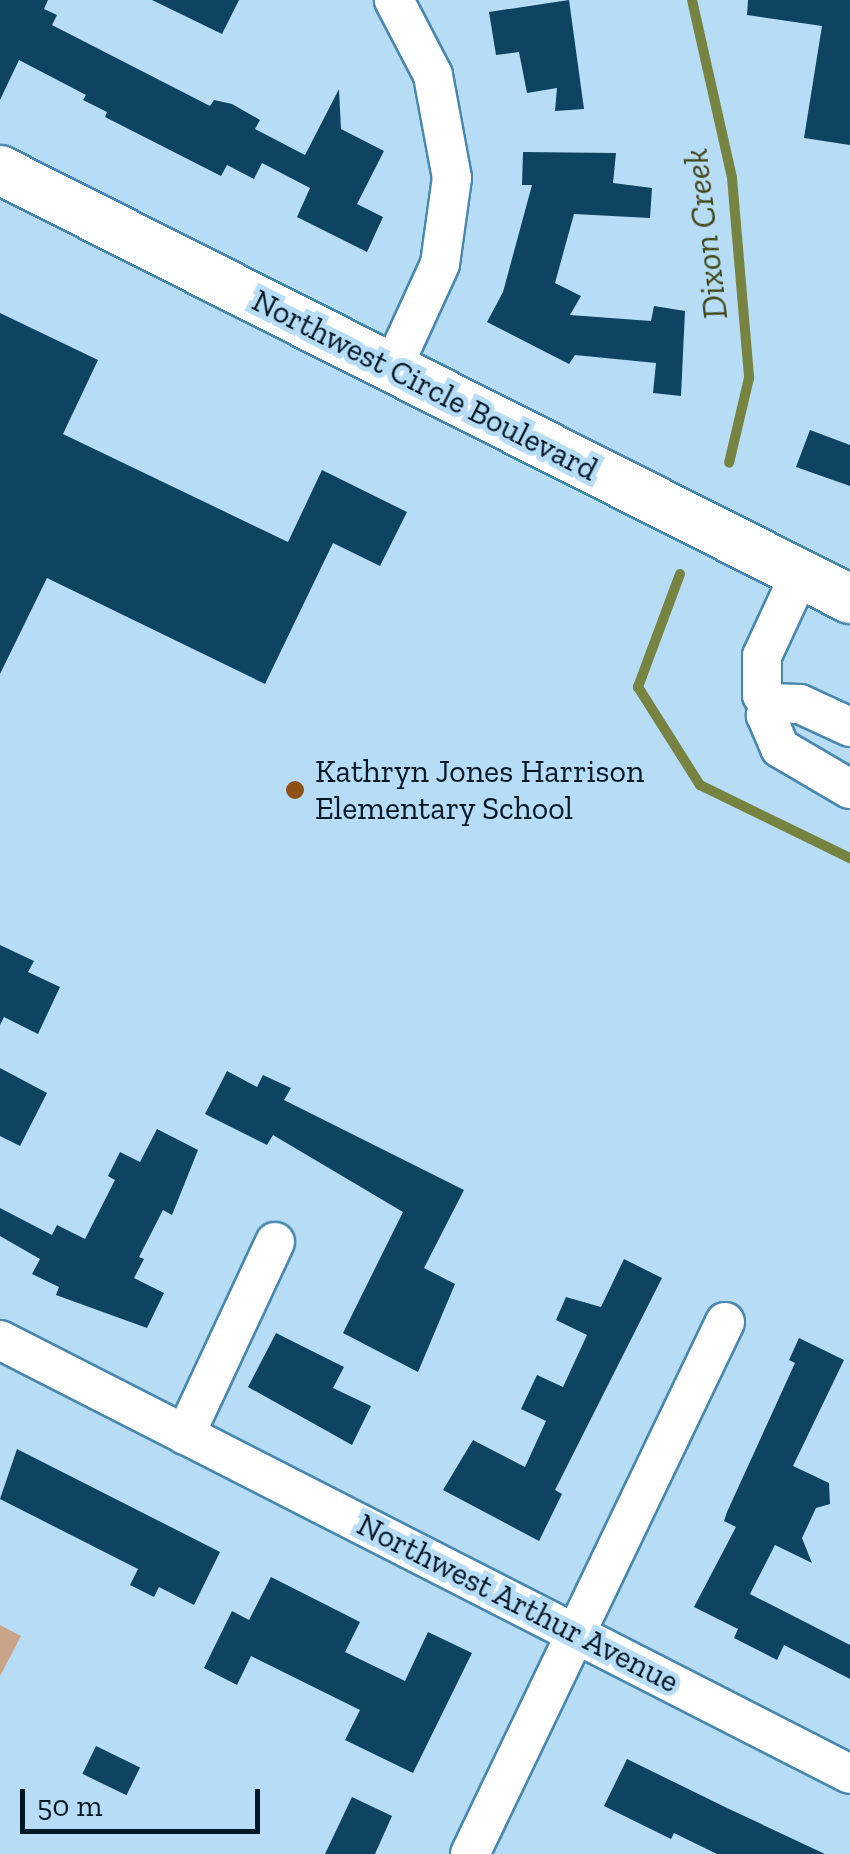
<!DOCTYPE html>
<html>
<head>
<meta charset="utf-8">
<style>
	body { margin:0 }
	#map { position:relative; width:850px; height:1854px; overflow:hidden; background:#b6dcf6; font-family:"Zilla Slab",serif }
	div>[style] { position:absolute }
	.green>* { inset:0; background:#caa488 }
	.stream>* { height:10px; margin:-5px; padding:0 5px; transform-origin:5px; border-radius:5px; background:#778441 }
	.building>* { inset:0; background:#0e4461; transform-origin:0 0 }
	.roads { filter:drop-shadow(2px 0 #4887ae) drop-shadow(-2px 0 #4887ae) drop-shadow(0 2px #4887ae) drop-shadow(0 -2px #4887ae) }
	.minor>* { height:38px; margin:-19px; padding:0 19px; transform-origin:19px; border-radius:19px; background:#fff }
	.major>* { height:48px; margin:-24px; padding:0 24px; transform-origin:24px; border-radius:24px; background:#fff }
	.dots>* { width:28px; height:28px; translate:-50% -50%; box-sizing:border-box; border:5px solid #b6dcf6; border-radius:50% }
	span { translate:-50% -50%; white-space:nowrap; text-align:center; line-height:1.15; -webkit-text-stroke:10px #b6dcf6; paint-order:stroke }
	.street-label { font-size:32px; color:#001726 }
	.poi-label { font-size:32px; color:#001726 }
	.left { translate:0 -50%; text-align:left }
	.water-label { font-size:35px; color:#404816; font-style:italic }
	.scale { position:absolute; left:20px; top:1789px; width:240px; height:45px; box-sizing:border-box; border:5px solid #001726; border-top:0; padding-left:12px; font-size:30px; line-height:35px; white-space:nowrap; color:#001726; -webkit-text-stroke:8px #b6dcf6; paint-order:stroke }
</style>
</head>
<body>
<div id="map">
	<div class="green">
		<div style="clip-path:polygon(0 1625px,21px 1636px,0 1676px)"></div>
	</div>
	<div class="stream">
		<div style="left:692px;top:0;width:182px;rotate:77.3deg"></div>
		<div style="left:732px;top:178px;width:201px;rotate:85.1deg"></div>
		<div style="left:749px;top:378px;width:87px;rotate:103.2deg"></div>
		<div style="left:680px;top:574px;width:121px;rotate:110.4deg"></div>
		<div style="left:638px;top:687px;width:116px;rotate:57.7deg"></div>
		<div style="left:700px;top:785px;width:167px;rotate:26deg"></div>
	</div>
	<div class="building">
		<div style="clip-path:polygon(0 0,48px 0,44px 9px,57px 15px,52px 25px,210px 106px,214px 100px,232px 104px,260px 120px,255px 129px,305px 155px,339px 89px,341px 129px,384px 151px,357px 204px,383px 217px,367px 252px,297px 217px,310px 188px,262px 163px,254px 179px,227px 165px,221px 176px,105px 117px,107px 112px,83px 100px,86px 95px,19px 60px,0 100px)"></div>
		<div style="clip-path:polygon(152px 0,239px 0,222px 34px)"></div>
		<div style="clip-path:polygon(569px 0,584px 109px,555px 111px,557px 88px,527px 93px,519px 52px,496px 55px,489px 12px)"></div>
		<div style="clip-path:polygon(748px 0,850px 0,850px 145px,804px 138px,822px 26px,747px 15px)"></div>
		<div style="clip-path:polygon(523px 152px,616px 153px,613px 183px,652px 188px,650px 218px,574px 214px,555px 283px,581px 296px,570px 315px,651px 321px,654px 306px,685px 311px,681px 396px,653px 393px,656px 363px,575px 355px,569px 364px,487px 322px,503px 292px,532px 185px,522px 185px)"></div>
		<div style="clip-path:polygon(0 313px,98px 360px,63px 434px,288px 542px,322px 470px,407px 512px,380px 566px,333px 543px,265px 684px,47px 578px,0 674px)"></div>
		<div style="clip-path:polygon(810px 430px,850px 445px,850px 486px,796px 467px)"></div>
		<div style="clip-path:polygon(0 945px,34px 961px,28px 972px,60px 987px,38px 1034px,4px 1017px,0 1025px)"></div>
		<div style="clip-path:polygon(0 1068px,47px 1093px,20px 1146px,0 1136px)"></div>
		<div style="clip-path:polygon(227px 1071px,257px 1087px,263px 1075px,291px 1088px,284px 1100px,464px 1190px,424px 1268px,455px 1284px,418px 1372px,343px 1333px,403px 1212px,273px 1135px,267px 1145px,205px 1114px)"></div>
		<div style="clip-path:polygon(157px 1129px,198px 1150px,172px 1215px,163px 1210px,139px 1257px,144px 1259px,134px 1278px,164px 1293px,147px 1328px,56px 1295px,59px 1287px,32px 1274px,40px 1259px,0 1236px,0 1208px,52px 1235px,57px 1225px,85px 1239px,115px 1180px,108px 1176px,120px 1152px,140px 1162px)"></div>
		<div style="clip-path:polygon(624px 1259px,662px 1278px,555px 1490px,562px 1494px,539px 1541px,443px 1490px,473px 1440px,525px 1467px,546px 1421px,521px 1409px,537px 1375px,563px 1387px,587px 1335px,556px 1320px,566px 1297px,601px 1307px)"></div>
		<div style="clip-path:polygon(276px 1333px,344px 1367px,333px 1388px,371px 1406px,352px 1445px,248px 1387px)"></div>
		<div style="clip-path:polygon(799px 1338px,844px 1360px,793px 1466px,829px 1483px,830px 1504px,816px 1508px,802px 1538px,812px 1563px,775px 1545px,750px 1594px,850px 1645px,850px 1679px,784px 1645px,777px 1660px,734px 1638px,738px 1629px,694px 1607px,736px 1527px,724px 1521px,727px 1512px,795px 1363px,789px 1360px)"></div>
		<div style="clip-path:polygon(17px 1449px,220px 1552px,194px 1605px,159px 1587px,154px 1597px,130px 1585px,138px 1569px,0 1499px)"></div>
		<div style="clip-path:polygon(271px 1577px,360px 1622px,345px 1652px,405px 1681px,428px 1632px,472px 1653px,413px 1773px,345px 1740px,360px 1710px,251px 1656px,237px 1685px,204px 1668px,232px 1611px,249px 1620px)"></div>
		<div style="left:96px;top:1746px;width:49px;height:31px;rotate:26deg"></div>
		<div style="clip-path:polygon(627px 1759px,727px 1808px,825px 1854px,717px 1854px,674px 1833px,671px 1839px,604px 1806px)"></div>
		<div style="clip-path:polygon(352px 1797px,392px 1816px,375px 1854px,325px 1854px)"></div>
	</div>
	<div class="roads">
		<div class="minor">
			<div style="left:392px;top:369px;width:115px;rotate:-65.4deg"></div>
			<div style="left:440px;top:264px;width:87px;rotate:-82.1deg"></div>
			<div style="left:452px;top:178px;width:105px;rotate:-100.5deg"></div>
			<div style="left:433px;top:75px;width:85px;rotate:-117.5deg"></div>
			<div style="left:770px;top:707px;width:14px;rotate:-124deg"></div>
			<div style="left:762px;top:695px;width:39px;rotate:-90deg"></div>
			<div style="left:762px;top:656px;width:90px;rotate:-65.1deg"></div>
			<div style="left:850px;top:727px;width:55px;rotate:-155.3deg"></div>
			<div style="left:800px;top:704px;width:24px;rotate:-178deg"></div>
			<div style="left:776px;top:703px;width:16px;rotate:130deg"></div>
			<div style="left:766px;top:715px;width:36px;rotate:67deg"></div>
			<div style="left:780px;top:748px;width:81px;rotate:30.4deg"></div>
			<div style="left:0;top:1340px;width:954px;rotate:27.05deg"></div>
			<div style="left:185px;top:1435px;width:213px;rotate:-65deg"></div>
			<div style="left:470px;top:1854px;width:590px;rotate:-64.39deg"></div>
		</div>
		<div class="major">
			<div style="left:0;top:170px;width:952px;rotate:26.78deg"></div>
		</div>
	</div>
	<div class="dots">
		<div style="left:295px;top:790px;background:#8e5015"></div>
	</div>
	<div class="street-label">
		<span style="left:425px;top:385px;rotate:27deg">Northwest Circle Boulevard</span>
		<span style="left:518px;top:1603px;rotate:27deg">Northwest Arthur Avenue</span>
	</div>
	<div class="poi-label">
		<span class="left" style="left:315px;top:790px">Kathryn Jones Harrison<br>Elementary School</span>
	</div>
	<div class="water-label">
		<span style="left:705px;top:234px;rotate:-97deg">Dixon Creek</span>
	</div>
	<div class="scale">50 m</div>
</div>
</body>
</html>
